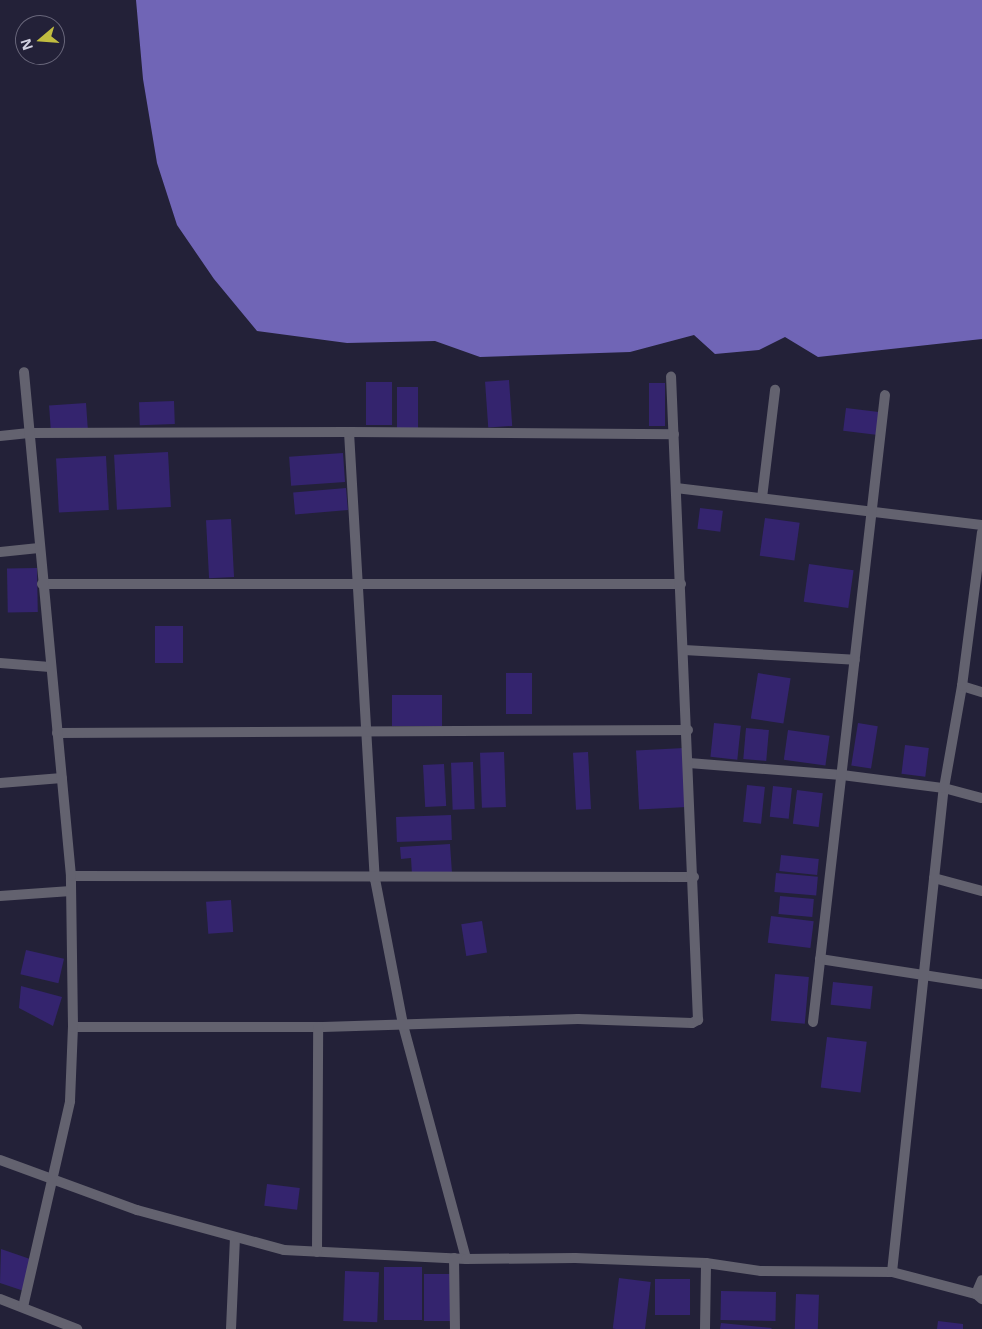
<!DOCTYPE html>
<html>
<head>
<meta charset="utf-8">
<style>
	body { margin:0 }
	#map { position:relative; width:982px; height:1329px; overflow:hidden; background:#232138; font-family:"Noto Sans",sans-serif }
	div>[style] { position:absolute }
	.water>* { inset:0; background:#7065b6 }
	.building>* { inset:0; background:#34246e; transform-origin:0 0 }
	.minor>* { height:10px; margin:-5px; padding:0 5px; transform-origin:5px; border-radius:5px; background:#63626f }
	span { translate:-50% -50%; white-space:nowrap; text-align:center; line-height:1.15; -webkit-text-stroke:4.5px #232138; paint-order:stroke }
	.north { position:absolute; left:15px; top:15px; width:50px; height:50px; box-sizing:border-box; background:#232138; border:1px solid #69677b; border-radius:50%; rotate:252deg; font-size:14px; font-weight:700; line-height:20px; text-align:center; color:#d1d0e0 }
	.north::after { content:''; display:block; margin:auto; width:18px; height:22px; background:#c1bd40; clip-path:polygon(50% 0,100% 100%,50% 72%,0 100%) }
</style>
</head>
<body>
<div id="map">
	<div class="water">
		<div style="clip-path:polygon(136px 0,982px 0,982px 339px,818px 357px,785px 337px,759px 350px,715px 354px,694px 335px,630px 352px,480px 357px,435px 341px,347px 343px,257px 331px,214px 279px,177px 225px,157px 163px,143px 79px)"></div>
	</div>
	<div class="building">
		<div style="left:509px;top:380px;width:46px;height:24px;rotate:86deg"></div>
		<div style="left:366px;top:382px;width:26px;height:43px"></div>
		<div style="left:649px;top:383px;width:16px;height:43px"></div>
		<div style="left:397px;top:387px;width:21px;height:42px"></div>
		<div style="left:174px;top:401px;width:23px;height:35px;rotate:88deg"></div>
		<div style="left:86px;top:403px;width:27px;height:37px;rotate:86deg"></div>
		<div style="left:846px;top:408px;width:35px;height:23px;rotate:7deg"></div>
		<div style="left:168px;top:452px;width:55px;height:54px;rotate:87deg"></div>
		<div style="left:343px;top:453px;width:29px;height:54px;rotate:86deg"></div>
		<div style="left:106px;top:456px;width:54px;height:50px;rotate:87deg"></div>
		<div style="left:346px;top:488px;width:22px;height:53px;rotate:85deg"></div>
		<div style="left:700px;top:508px;width:23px;height:21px;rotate:7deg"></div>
		<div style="left:765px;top:518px;width:35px;height:38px;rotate:8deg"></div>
		<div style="left:231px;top:519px;width:58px;height:25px;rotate:87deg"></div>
		<div style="left:809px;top:564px;width:45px;height:38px;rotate:8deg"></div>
		<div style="left:37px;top:568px;width:44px;height:30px;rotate:89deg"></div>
		<div style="left:155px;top:626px;width:28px;height:37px"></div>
		<div style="left:506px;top:673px;width:26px;height:41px"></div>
		<div style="left:758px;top:673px;width:33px;height:46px;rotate:9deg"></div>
		<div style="left:392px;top:695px;width:50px;height:31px"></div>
		<div style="left:714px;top:723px;width:27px;height:34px;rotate:6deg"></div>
		<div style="left:858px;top:723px;width:20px;height:43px;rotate:9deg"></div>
		<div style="left:746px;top:728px;width:23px;height:31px;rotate:5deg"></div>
		<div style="left:788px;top:730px;width:42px;height:30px;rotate:8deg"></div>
		<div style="left:905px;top:745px;width:24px;height:29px;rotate:7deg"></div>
		<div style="left:684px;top:748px;width:59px;height:48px;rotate:87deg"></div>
		<div style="left:504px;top:752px;width:55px;height:24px;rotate:88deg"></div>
		<div style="left:588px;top:752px;width:57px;height:15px;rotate:87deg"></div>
		<div style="left:473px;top:762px;width:47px;height:22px;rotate:88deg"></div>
		<div style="left:444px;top:764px;width:42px;height:21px;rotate:87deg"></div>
		<div style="left:747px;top:785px;width:18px;height:37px;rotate:6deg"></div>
		<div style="left:773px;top:786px;width:19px;height:31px;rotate:6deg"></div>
		<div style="left:797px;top:790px;width:26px;height:34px;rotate:7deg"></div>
		<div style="left:451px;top:815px;width:25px;height:55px;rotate:88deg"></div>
		<div style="clip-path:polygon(450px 844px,452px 873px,412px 875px,411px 858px,401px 859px,400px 847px)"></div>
		<div style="left:781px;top:855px;width:38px;height:16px;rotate:6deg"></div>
		<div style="left:776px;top:873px;width:42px;height:19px;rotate:5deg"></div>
		<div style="left:780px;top:896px;width:34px;height:18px;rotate:5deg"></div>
		<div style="left:231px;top:900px;width:32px;height:25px;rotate:86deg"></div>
		<div style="left:771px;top:916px;width:43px;height:27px;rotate:7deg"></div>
		<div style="left:482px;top:921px;width:32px;height:21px;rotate:81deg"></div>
		<div style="left:26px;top:950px;width:39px;height:25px;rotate:13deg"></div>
		<div style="left:775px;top:974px;width:34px;height:47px;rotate:5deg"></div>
		<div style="left:833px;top:982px;width:40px;height:23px;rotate:6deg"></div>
		<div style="clip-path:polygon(21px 986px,62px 997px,53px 1026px,19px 1008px)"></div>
		<div style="left:827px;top:1037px;width:40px;height:51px;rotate:7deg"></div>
		<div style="left:267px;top:1184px;width:33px;height:22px;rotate:7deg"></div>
		<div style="clip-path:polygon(1px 1249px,33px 1260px,24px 1291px,0 1283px)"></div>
		<div style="left:384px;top:1267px;width:38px;height:53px"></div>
		<div style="left:345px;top:1271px;width:34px;height:50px;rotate:2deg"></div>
		<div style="left:424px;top:1274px;width:29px;height:47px"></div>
		<div style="left:619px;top:1278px;width:32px;height:51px;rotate:7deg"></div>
		<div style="left:655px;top:1279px;width:35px;height:36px"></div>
		<div style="left:721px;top:1291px;width:55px;height:29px;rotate:1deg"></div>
		<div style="left:796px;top:1294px;width:23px;height:35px;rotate:2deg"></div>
		<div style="clip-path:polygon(938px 1321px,963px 1324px,963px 1329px,937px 1329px)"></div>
		<div style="clip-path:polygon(721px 1323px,772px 1328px,771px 1329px,720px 1329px)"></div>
	</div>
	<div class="minor">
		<div style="left:349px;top:432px;width:448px;rotate:86.7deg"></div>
		<div style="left:375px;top:879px;width:149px;rotate:79.1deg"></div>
		<div style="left:403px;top:1025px;width:242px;rotate:74.9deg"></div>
		<div style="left:0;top:436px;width:29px;rotate:-6deg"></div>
		<div style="left:29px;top:433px;width:320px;rotate:-0.2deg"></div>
		<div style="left:349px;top:432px;width:325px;rotate:0.4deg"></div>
		<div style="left:676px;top:488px;width:308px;rotate:6.9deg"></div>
		<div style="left:762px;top:498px;width:109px;rotate:-83.1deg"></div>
		<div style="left:0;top:552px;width:39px;rotate:-6deg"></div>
		<div style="left:42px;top:584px;width:639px"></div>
		<div style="left:684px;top:650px;width:171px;rotate:3.3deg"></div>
		<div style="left:0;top:663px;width:50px;rotate:4.6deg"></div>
		<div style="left:962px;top:686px;width:21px;rotate:17deg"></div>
		<div style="left:57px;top:733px;width:631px;rotate:-0.27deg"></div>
		<div style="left:689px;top:763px;width:153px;rotate:4.5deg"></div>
		<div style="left:842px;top:775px;width:103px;rotate:7.3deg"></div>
		<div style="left:944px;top:788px;width:39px;rotate:15deg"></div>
		<div style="left:0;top:783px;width:62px;rotate:-4.6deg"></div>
		<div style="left:71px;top:876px;width:623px;rotate:0.09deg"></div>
		<div style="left:934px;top:878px;width:50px;rotate:15.2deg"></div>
		<div style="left:0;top:896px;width:71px;rotate:-4deg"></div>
		<div style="left:820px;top:959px;width:164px;rotate:8.8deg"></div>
		<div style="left:813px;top:1022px;width:631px;rotate:-83.45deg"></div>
		<div style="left:73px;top:1027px;width:250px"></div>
		<div style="left:323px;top:1027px;width:255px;rotate:-1.8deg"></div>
		<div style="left:578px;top:1019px;width:114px;rotate:2deg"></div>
		<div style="left:692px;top:1023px;width:7px;rotate:-27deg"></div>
		<div style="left:698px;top:1020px;width:644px;rotate:-92.4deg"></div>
		<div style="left:0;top:1160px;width:146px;rotate:20.1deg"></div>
		<div style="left:137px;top:1210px;width:152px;rotate:15.2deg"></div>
		<div style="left:284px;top:1250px;width:182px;rotate:2.8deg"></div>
		<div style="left:466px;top:1259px;width:109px;rotate:-0.5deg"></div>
		<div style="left:575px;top:1258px;width:131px;rotate:2.2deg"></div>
		<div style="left:706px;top:1263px;width:56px;rotate:8.3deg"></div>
		<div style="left:761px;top:1271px;width:131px;rotate:0.4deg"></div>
		<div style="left:892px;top:1272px;width:87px;rotate:14.7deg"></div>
		<div style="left:976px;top:1294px;width:8px;rotate:40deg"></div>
		<div style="left:317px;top:1252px;width:225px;rotate:-89.7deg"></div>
		<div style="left:454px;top:1258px;width:71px;rotate:89.2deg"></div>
		<div style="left:892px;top:1272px;width:487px;rotate:-83.9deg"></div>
		<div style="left:944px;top:788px;width:104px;rotate:-80deg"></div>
		<div style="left:962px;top:686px;width:155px;rotate:-82.6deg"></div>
		<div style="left:976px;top:1294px;width:15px;rotate:-67deg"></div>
		<div style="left:0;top:1299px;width:83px;rotate:21.3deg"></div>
		<div style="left:23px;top:1307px;width:211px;rotate:-77.1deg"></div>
		<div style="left:70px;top:1101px;width:74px;rotate:-87.7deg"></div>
		<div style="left:73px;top:1027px;width:151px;rotate:-90.8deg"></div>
		<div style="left:71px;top:876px;width:506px;rotate:-95.33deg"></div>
		<div style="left:231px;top:1329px;width:91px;rotate:-87.5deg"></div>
		<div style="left:705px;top:1329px;width:66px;rotate:-89.1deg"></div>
	</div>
	<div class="north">N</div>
</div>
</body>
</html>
